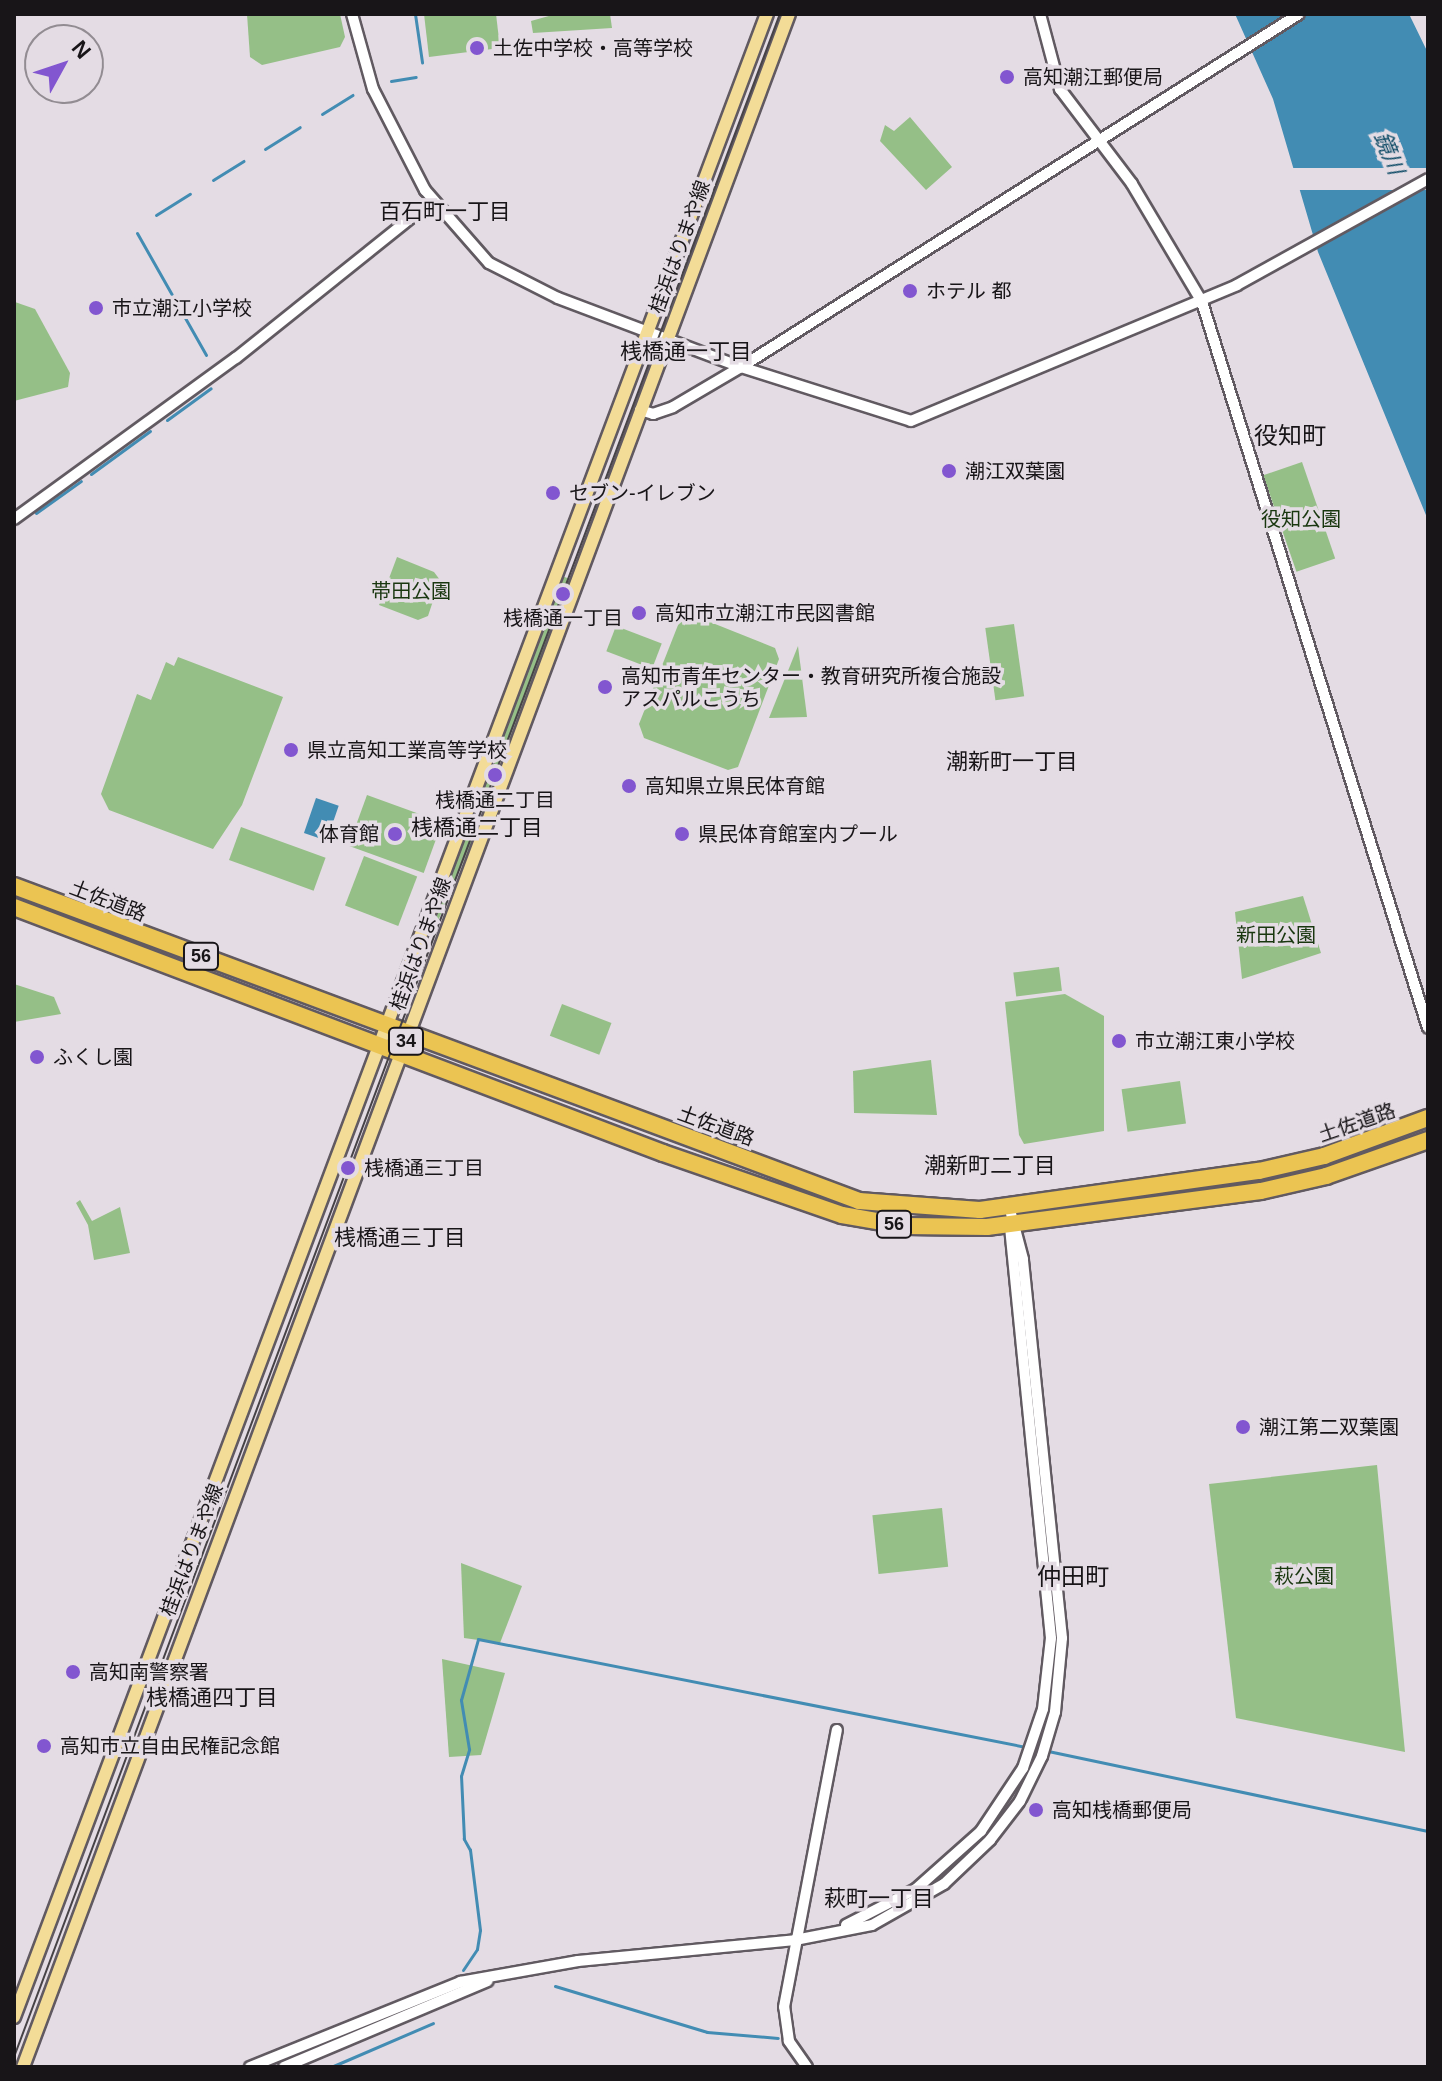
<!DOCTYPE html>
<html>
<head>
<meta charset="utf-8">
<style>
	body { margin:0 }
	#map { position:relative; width:1442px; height:2081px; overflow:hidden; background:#e4dce4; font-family:Helvetica,"Noto Sans JP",sans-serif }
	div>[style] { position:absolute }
	.green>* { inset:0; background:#95bf87; transform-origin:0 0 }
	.water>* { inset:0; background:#428cb3; transform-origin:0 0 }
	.pier>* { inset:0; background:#e4dce4; transform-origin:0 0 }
	.stream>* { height:3px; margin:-1.5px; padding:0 1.5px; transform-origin:1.5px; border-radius:1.5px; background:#428cb3 }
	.roads { filter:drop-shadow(2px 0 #615a61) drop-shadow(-2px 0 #615a61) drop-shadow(0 2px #615a61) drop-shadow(0 -2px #615a61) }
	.minor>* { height:10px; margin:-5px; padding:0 5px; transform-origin:5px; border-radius:5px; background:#fff }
	.major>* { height:12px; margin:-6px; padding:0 6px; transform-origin:6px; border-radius:6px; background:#f3dc97 }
	.highway>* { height:16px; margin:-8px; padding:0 8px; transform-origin:8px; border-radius:8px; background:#ebc452 }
	.tram>* { height:2px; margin:-1px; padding:0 1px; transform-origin:1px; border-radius:1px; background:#474347 }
	.dots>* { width:22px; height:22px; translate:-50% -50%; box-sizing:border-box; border:4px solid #e4dce4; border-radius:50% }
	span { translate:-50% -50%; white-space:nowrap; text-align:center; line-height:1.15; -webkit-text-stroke:7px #e4dce4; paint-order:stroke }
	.shield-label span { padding:2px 6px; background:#e4dce4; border:2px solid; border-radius:6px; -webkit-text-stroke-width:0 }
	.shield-label { font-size:18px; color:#181518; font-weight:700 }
	.poi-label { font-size:20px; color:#181518 }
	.left { translate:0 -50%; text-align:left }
	.right { translate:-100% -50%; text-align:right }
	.street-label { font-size:20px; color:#181518 }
	.park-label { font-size:20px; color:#19370f }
	.water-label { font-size:22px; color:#0e4b66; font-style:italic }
	.neighbourhood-label { font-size:22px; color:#181518 }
	.quarter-label { font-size:24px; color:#181518 }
	.frame { position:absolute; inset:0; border:16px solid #181518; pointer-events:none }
	.north { position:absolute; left:24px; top:24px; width:80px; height:80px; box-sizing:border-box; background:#e4dce4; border:2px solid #928c92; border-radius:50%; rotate:50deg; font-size:22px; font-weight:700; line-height:32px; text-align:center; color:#181518 }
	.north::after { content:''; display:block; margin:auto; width:28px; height:36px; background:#8256d0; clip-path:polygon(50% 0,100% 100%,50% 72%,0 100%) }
</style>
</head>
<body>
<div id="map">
	<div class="green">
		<div style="clip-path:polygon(247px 14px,340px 14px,345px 37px,340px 47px,262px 65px,250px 57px)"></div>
		<div style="clip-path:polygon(424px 14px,496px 14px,500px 48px,429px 57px)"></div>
		<div style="clip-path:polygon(556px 14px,610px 14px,612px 28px,533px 33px,531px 21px)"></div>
		<div style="clip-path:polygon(910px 117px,952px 167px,926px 190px,880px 141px,885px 125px,894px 131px)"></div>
		<div style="clip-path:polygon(15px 302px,35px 309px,70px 373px,68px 387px,14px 401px)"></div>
		<div style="left:1302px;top:462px;width:102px;height:41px;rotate:71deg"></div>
		<div style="clip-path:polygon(397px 557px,434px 572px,440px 580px,428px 616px,418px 620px,379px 605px)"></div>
		<div style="left:562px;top:576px;width:9px;height:231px;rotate:21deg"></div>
		<div style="clip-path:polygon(690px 614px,775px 648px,779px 659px,738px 767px,728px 770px,644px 738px,639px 724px,680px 620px)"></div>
		<div style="left:1014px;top:624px;width:73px;height:29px;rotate:82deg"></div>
		<div style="left:616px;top:626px;width:49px;height:27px;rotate:21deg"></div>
		<div style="clip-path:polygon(798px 646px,807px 717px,769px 718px)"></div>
		<div style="clip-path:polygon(178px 657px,283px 697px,242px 805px,213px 849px,109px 810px,101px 794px,137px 694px,151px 700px,166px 662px,174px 666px)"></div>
		<div style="left:367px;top:795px;width:80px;height:54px;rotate:20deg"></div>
		<div style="left:241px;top:827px;width:90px;height:35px;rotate:20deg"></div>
		<div style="left:465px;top:837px;width:8px;height:104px;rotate:23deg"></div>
		<div style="left:364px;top:856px;width:57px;height:53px;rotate:21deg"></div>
		<div style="clip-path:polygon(1303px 896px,1321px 953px,1242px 979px,1235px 912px)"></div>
		<div style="left:1059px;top:967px;width:24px;height:46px;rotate:83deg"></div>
		<div style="clip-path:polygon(14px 984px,54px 997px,61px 1014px,14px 1022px)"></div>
		<div style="clip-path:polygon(1065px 994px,1104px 1016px,1104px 1131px,1024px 1144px,1019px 1135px,1005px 1002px)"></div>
		<div style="left:562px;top:1004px;width:53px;height:34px;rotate:21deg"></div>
		<div style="clip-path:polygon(931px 1060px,937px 1115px,854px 1113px,853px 1071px)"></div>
		<div style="left:1180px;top:1081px;width:43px;height:59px;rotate:82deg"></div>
		<div style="clip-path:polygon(80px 1200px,92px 1221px,120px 1207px,130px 1253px,94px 1260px,88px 1225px,76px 1203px)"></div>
		<div style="clip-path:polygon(1377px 1465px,1405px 1752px,1236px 1718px,1209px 1484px)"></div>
		<div style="left:942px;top:1508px;width:59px;height:70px;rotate:84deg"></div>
		<div style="clip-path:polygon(461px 1563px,522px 1586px,500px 1643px,464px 1638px)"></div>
		<div style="clip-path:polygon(442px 1659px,505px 1673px,481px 1755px,449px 1757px)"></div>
	</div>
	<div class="water">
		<div style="clip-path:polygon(1235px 14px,1409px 14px,1428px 53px,1428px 520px,1318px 252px,1273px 99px)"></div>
		<div style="left:316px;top:798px;width:24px;height:37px;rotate:19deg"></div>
	</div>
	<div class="pier">
		<div style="left:1428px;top:168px;width:22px;height:137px;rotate:90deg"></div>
	</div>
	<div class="stream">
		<div style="left:415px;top:14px;width:49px;rotate:81.7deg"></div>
		<div style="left:391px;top:81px;width:25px;rotate:-9deg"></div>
		<div style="left:322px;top:114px;width:36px;rotate:-32deg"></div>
		<div style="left:265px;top:149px;width:41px;rotate:-32.2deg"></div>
		<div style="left:213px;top:180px;width:36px;rotate:-32deg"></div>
		<div style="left:156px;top:215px;width:40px;rotate:-32deg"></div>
		<div style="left:137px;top:233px;width:140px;rotate:60.5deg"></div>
		<div style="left:167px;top:420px;width:54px;rotate:-36deg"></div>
		<div style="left:91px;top:474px;width:73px;rotate:-36.1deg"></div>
		<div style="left:36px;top:513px;width:55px;rotate:-35.4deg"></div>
		<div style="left:1048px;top:1751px;width:388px;rotate:11.9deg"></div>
		<div style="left:463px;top:1970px;width:25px;rotate:-56deg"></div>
		<div style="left:477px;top:1949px;width:19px;rotate:-81deg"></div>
		<div style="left:480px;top:1930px;width:81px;rotate:-97.1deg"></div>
		<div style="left:470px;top:1850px;width:13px;rotate:-119deg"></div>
		<div style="left:464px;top:1839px;width:63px;rotate:-92.7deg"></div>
		<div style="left:461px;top:1776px;width:28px;rotate:-73deg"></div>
		<div style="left:469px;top:1749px;width:50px;rotate:-99.3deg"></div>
		<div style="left:461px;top:1700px;width:63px;rotate:-74.4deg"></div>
		<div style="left:478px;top:1639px;width:574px;rotate:11.15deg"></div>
		<div style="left:555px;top:1986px;width:159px;rotate:16.8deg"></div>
		<div style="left:707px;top:2032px;width:71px;rotate:4.8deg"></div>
		<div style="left:331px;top:2067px;width:111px;rotate:-23.3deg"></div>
	</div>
	<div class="roads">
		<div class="minor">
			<div style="left:352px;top:14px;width:78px;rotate:74.4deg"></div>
			<div style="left:373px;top:89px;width:114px;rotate:62.8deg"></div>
			<div style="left:425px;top:190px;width:97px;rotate:48.8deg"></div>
			<div style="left:489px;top:263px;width:77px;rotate:26.9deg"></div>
			<div style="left:558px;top:298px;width:196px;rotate:20.7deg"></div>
			<div style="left:741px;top:367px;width:178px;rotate:17.6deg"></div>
			<div style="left:911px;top:421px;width:353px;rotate:-22.6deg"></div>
			<div style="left:1237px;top:285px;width:218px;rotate:-29deg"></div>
			<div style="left:1040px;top:14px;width:78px;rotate:75.1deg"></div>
			<div style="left:1060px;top:89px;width:119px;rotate:52.8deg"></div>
			<div style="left:1132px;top:184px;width:137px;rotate:59.3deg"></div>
			<div style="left:1202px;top:302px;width:760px;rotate:72.71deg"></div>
			<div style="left:640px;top:410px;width:14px;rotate:17deg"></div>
			<div style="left:653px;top:414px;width:21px;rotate:-19deg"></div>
			<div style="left:673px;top:407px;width:79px;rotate:-30.5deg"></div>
			<div style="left:741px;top:367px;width:660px;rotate:-32.32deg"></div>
			<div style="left:14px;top:519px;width:274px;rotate:-36deg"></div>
			<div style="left:236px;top:358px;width:251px;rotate:-38.7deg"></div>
			<div style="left:846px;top:1925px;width:79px;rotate:-27.2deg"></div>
			<div style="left:916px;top:1889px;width:87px;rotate:-41.7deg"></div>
			<div style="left:981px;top:1831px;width:76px;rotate:-56.3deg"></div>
			<div style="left:1023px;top:1768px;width:62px;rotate:-71.3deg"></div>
			<div style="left:1043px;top:1709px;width:71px;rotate:-83.6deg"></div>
			<div style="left:1051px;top:1638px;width:416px;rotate:-95.7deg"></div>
			<div style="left:250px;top:2067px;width:227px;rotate:-22deg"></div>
			<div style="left:460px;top:1982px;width:120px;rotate:-10.1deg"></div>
			<div style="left:578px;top:1961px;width:218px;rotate:-5.5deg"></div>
			<div style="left:795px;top:1940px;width:78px;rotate:-11deg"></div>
			<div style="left:872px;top:1925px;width:83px;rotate:-29.7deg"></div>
			<div style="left:944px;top:1884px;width:64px;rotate:-43.7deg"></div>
			<div style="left:990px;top:1840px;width:49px;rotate:-52.4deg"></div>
			<div style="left:1020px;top:1801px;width:50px;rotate:-63.9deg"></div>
			<div style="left:1042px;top:1756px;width:46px;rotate:-73.5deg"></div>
			<div style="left:1055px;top:1712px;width:74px;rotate:-84.6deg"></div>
			<div style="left:1062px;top:1638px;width:381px;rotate:-95.9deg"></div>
			<div style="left:1023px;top:1259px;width:55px;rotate:-104.8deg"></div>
			<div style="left:284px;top:2067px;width:221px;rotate:-22.9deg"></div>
			<div style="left:807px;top:2067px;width:32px;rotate:-125deg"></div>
			<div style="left:789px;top:2041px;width:34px;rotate:-98deg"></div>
			<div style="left:784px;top:2007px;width:282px;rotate:-79.2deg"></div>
		</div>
		<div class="major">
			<div style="left:14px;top:2017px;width:2140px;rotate:-69.4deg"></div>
			<div style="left:23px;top:2067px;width:2191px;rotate:-69.54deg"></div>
		</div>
		<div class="highway">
			<div style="left:14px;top:886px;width:902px;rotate:20.44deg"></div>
			<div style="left:859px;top:1201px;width:121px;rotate:4.3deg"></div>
			<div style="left:980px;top:1210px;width:282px;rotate:-8deg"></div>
			<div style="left:1259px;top:1171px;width:67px;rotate:-13deg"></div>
			<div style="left:1324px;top:1156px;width:111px;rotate:-20.1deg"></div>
			<div style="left:14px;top:907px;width:694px;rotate:20.76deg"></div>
			<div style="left:663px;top:1153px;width:189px;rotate:19.1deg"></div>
			<div style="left:842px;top:1215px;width:65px;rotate:9.8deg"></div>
			<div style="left:906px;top:1226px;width:81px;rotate:0.7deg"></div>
			<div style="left:987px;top:1227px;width:276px;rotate:-7.5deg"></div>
			<div style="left:1261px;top:1191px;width:67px;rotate:-13deg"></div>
			<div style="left:1326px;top:1176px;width:108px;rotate:-19.4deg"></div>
		</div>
	</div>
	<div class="tram">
		<div style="left:14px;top:2057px;width:2182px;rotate:-69.45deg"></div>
	</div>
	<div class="dots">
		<div style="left:477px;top:48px;background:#8256d0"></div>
		<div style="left:1007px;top:77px;background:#8256d0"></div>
		<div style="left:910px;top:291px;background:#8256d0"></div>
		<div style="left:96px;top:308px;background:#8256d0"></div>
		<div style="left:949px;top:471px;background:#8256d0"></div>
		<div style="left:553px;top:493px;background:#8256d0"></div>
		<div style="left:563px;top:594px;background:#8256d0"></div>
		<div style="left:639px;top:613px;background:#8256d0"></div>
		<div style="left:605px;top:687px;background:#8256d0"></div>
		<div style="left:291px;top:750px;background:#8256d0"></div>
		<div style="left:495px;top:775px;background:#8256d0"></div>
		<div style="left:629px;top:786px;background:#8256d0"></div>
		<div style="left:395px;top:834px;background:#8256d0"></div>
		<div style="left:682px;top:834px;background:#8256d0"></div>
		<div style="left:1119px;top:1041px;background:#8256d0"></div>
		<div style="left:37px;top:1057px;background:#8256d0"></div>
		<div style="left:348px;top:1168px;background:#8256d0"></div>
		<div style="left:1243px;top:1427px;background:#8256d0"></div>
		<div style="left:73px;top:1672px;background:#8256d0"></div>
		<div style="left:44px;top:1746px;background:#8256d0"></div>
		<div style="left:1036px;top:1810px;background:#8256d0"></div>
	</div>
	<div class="shield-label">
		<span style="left:201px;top:956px">56</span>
		<span style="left:406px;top:1041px">34</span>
		<span style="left:894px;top:1224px">56</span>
	</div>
	<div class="poi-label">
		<span class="left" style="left:493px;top:48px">土佐中学校・高等学校</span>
		<span class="left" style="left:1023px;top:77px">高知潮江郵便局</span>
		<span class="left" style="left:926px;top:291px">ホテル 都</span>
		<span class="left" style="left:112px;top:308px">市立潮江小学校</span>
		<span class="left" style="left:965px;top:471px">潮江双葉園</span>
		<span class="left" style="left:569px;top:493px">セブン-イレブン</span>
		<span class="left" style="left:655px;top:613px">高知市立潮江市民図書館</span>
		<span style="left:563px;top:618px">桟橋通一丁目</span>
		<span class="left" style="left:621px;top:688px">高知市青年センター・教育研究所複合施設<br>アスパルこうち</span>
		<span class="left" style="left:307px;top:750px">県立高知工業高等学校</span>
		<span class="left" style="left:645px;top:786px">高知県立県民体育館</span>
		<span style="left:495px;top:800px">桟橋通二丁目</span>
		<span class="right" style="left:379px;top:834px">体育館</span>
		<span class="left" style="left:698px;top:834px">県民体育館室内プール</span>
		<span class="left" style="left:1135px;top:1041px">市立潮江東小学校</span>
		<span class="left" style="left:53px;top:1057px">ふくし園</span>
		<span class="left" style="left:364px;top:1168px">桟橋通三丁目</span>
		<span class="left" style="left:1259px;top:1427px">潮江第二双葉園</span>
		<span class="left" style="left:89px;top:1672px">高知南警察署</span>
		<span class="left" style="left:60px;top:1746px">高知市立自由民権記念館</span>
		<span class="left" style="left:1052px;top:1810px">高知桟橋郵便局</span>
	</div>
	<div class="street-label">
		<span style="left:680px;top:247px;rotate:-70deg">桂浜はりまや線</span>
		<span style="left:108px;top:901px;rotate:21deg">土佐道路</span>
		<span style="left:421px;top:944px;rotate:-70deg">桂浜はりまや線</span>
		<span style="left:1357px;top:1123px;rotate:-19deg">土佐道路</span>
		<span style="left:716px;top:1126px;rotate:20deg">土佐道路</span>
		<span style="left:192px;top:1550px;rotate:-69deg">桂浜はりまや線</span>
	</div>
	<div class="park-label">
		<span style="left:1301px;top:519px">役知公園</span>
		<span style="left:411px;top:591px">帯田公園</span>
		<span style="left:1276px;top:935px">新田公園</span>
		<span style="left:1304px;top:1576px">萩公園</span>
	</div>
	<div class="water-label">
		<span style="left:1389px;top:153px;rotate:68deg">鏡川</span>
	</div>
	<div class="neighbourhood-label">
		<span style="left:445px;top:212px">百石町一丁目</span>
		<span style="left:686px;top:352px">桟橋通一丁目</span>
		<span style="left:1012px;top:762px">潮新町一丁目</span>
		<span style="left:477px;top:828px">桟橋通二丁目</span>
		<span style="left:990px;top:1166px">潮新町二丁目</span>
		<span style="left:400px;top:1238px">桟橋通三丁目</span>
		<span style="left:212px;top:1698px">桟橋通四丁目</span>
		<span style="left:879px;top:1899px">萩町一丁目</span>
	</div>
	<div class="quarter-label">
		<span style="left:1290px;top:436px">役知町</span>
		<span style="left:1073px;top:1577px">仲田町</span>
	</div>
	<div class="frame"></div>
	<div class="north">N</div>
</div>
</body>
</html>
